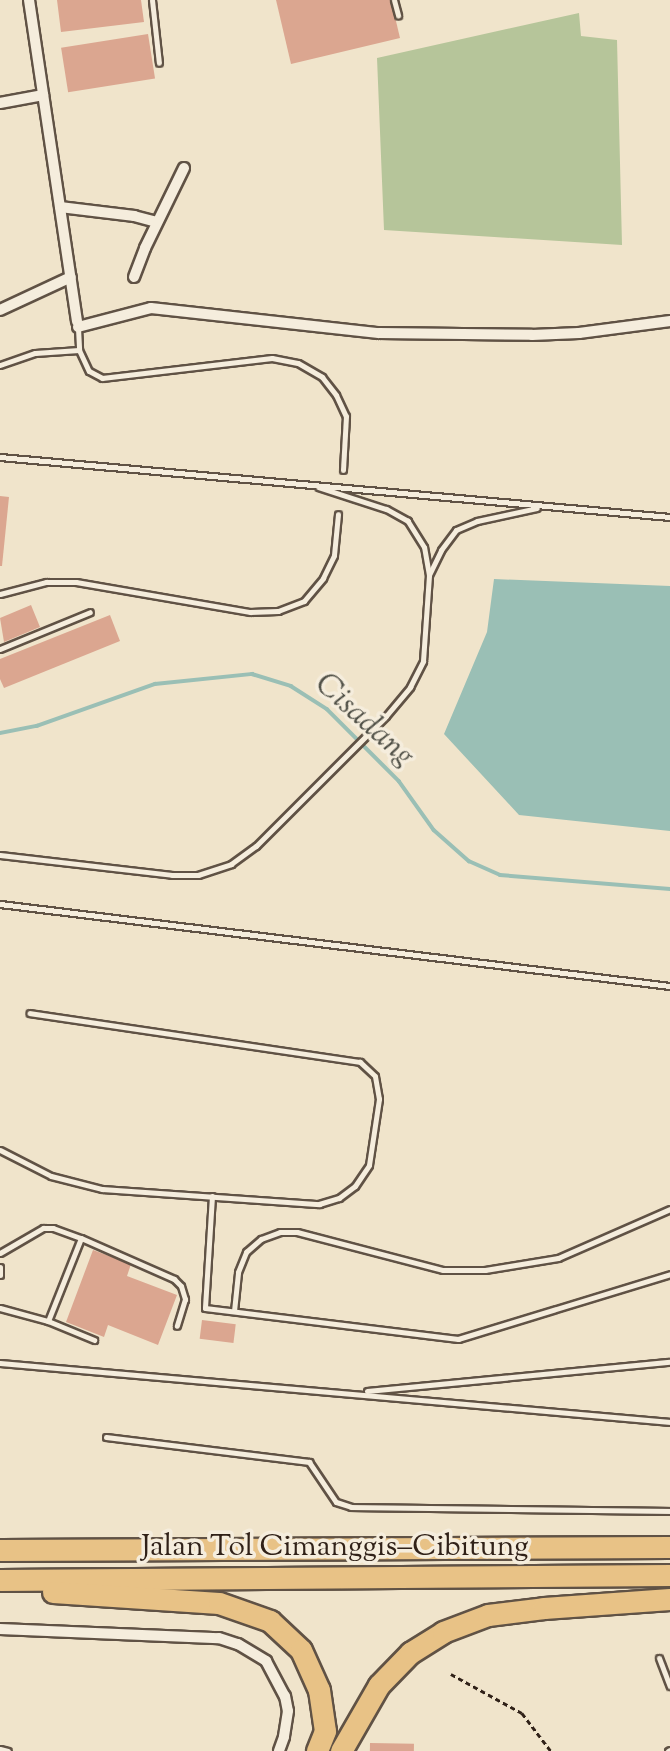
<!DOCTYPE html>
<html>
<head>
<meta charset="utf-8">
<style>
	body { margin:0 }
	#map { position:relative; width:670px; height:1751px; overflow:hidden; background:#f0e4cb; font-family:"Sorts Mill Goudy",serif }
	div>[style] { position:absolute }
	.green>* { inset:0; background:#b6c59a }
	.water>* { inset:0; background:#9abfb5 }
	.stream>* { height:3.5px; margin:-1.75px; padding:0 1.75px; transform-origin:1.75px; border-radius:1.75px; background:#9abfb5 }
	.building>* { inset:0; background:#dba690; transform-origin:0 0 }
	.path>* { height:2.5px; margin-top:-1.25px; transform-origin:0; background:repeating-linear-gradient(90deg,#302118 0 5px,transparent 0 8.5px) }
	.roads { filter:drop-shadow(2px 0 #605245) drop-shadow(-2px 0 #605245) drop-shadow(0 2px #605245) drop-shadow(0 -2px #605245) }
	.lane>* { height:5px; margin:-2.5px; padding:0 2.5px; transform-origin:2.5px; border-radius:2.5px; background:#f5eddd }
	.street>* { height:10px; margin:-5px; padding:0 5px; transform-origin:5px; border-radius:5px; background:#f5eddd }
	.highway>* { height:21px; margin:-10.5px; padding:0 10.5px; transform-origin:10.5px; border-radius:10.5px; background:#e8c286 }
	span { translate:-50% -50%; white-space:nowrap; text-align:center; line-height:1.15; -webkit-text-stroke:7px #f5eddd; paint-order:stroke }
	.street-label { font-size:30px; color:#302118 }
	.water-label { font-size:32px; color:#505047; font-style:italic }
</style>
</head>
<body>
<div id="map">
	<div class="green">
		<div style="clip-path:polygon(579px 13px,581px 36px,617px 40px,622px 245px,384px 230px,377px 58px)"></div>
	</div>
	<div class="water">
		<div style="clip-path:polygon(494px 579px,670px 586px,670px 831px,519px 815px,444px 734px,487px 632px)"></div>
	</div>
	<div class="stream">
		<div style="left:0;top:733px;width:38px;rotate:-11deg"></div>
		<div style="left:37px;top:726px;width:125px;rotate:-19.6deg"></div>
		<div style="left:155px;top:684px;width:98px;rotate:-5.9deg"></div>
		<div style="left:252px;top:674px;width:41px;rotate:17.1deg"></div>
		<div style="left:291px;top:686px;width:43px;rotate:32.6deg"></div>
		<div style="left:327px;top:709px;width:102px;rotate:45deg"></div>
		<div style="left:399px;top:781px;width:60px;rotate:54.5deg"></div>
		<div style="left:434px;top:830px;width:47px;rotate:41.5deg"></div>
		<div style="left:469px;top:861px;width:34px;rotate:24deg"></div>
		<div style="left:500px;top:875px;width:171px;rotate:4.7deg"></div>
	</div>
	<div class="building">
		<div style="clip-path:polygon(57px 0,141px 0,144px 22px,61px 32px)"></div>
		<div style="clip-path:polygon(276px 0,391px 0,400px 38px,291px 64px)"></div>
		<div style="left:148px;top:34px;width:45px;height:88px;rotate:81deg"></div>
		<div style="clip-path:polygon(0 496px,9px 497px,2px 566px,0 566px)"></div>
		<div style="clip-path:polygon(31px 605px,40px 627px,4px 642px,0 618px)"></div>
		<div style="clip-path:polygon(110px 615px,120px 641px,4px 688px,0 679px,0 659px)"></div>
		<div style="clip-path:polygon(93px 1250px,131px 1264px,127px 1276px,177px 1295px,158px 1345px,108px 1325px,104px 1337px,66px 1322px)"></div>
		<div style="left:202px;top:1320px;width:34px;height:19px;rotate:7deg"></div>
		<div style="left:370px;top:1743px;width:44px;height:8px;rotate:1deg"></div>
	</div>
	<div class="path">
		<div style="left:451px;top:1674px;width:81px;rotate:28.8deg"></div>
		<div style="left:522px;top:1713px;width:48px;rotate:52.7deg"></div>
	</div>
	<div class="roads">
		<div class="lane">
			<div style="left:152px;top:0;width:63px;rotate:83.7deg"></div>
			<div style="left:394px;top:0;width:16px;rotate:75deg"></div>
			<div style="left:78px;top:328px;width:22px;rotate:87deg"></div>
			<div style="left:79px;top:350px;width:23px;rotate:65deg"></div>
			<div style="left:89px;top:371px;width:15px;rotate:28deg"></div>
			<div style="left:102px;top:378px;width:171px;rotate:-6.7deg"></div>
			<div style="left:272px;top:358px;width:26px;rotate:11deg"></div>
			<div style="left:298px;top:363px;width:28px;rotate:30deg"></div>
			<div style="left:322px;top:377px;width:23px;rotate:52deg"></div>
			<div style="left:336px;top:395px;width:23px;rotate:65deg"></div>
			<div style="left:346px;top:416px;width:54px;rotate:93.2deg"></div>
			<div style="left:0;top:365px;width:37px;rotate:-19deg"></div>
			<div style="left:35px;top:353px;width:44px;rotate:-3.9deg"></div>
			<div style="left:0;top:457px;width:673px;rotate:5.12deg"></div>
			<div style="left:429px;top:575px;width:28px;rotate:-64deg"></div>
			<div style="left:441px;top:550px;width:25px;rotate:-53deg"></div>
			<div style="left:456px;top:530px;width:23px;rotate:-23deg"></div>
			<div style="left:477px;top:521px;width:61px;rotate:-12.2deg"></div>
			<div style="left:0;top:594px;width:48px;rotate:-14.6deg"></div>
			<div style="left:46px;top:582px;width:30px"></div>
			<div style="left:76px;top:582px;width:177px;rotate:9.8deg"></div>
			<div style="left:250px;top:612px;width:28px;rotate:-2deg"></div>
			<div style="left:278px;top:611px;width:28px;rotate:-21deg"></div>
			<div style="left:304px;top:601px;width:30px;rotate:-50deg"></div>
			<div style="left:323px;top:578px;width:25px;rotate:-64deg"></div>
			<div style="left:334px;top:555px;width:41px;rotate:-84.4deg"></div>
			<div style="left:0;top:649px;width:97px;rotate:-22.3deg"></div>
			<div style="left:0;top:855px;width:173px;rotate:6.6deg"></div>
			<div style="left:172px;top:875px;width:26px"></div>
			<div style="left:198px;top:875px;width:35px;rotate:-18deg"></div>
			<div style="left:231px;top:864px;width:31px;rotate:-36deg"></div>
			<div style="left:256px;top:846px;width:184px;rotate:-45deg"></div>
			<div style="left:386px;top:716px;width:38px;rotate:-50deg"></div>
			<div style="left:410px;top:687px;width:29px;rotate:-63deg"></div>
			<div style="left:423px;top:661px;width:86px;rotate:-86deg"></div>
			<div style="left:429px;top:575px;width:28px;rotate:-100deg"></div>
			<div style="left:424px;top:547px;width:31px;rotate:-122deg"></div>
			<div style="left:408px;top:521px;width:25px;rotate:-151deg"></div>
			<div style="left:386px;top:509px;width:71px;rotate:-162.1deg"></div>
			<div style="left:0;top:904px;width:675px;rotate:6.98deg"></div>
			<div style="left:0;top:1150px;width:57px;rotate:27deg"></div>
			<div style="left:51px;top:1176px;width:53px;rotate:14.3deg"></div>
			<div style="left:102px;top:1189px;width:218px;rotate:4deg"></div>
			<div style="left:319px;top:1204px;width:21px;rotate:-17deg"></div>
			<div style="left:339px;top:1198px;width:20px;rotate:-37deg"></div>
			<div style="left:355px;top:1186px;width:25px;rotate:-56deg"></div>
			<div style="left:369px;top:1165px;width:67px;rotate:-81.4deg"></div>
			<div style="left:379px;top:1099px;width:23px;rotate:-100deg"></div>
			<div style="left:375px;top:1076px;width:21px;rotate:-137deg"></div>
			<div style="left:360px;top:1062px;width:334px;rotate:-171.6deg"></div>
			<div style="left:212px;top:1196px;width:112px;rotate:93.6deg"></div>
			<div style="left:205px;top:1308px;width:255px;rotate:7deg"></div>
			<div style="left:458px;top:1339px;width:222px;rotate:-17deg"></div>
			<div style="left:0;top:1253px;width:50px;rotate:-30.2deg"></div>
			<div style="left:43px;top:1228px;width:10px"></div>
			<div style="left:53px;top:1228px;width:30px;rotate:20deg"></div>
			<div style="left:81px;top:1238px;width:102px;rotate:23.8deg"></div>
			<div style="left:174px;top:1279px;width:10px;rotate:45deg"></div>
			<div style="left:181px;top:1286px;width:14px;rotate:73deg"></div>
			<div style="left:185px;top:1299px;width:28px;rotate:107deg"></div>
			<div style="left:0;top:1267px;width:8px;rotate:90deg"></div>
			<div style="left:0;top:1308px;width:50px;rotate:15.2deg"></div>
			<div style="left:48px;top:1321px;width:50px;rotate:22.4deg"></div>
			<div style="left:234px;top:1311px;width:39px;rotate:-84deg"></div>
			<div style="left:238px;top:1272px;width:22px;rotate:-68deg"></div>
			<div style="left:246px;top:1252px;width:20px;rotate:-41deg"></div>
			<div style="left:261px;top:1239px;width:20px;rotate:-20deg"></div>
			<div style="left:280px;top:1232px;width:17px"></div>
			<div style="left:297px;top:1232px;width:151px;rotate:14.6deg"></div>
			<div style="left:443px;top:1270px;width:42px"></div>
			<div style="left:485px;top:1270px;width:74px;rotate:-9.3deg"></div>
			<div style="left:558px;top:1258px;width:122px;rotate:-23.6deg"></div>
			<div style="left:48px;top:1321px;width:89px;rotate:-68.3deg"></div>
			<div style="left:0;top:1363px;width:673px;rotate:5.03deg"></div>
			<div style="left:367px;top:1391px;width:304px;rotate:-5.5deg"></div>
			<div style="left:106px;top:1437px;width:205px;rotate:7deg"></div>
			<div style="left:309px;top:1462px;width:48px;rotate:56deg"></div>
			<div style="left:336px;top:1502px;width:16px;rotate:18deg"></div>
			<div style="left:351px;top:1507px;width:319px;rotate:0.7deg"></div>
			<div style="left:659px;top:1658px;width:30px;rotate:69deg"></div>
			<div style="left:0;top:1749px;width:8px;rotate:14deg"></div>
			<div style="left:668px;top:1751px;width:2px;rotate:-27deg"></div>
		</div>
		<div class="street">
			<div style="left:29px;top:0;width:325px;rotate:81.5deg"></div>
			<div style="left:0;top:103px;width:44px;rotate:-10.5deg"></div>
			<div style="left:60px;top:207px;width:75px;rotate:6.9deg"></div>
			<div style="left:134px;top:216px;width:23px;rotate:15deg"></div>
			<div style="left:134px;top:277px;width:31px;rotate:-69deg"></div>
			<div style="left:145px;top:248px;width:89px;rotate:-64deg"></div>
			<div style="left:0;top:310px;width:78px;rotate:-24.9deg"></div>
			<div style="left:78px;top:327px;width:75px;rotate:-14.6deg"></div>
			<div style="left:151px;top:308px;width:229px;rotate:6.3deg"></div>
			<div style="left:379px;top:333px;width:153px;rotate:0.7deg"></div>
			<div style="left:532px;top:335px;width:47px;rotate:-2.4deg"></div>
			<div style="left:579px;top:333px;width:92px;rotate:-7.5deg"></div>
			<div style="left:0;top:1629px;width:219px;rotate:2.4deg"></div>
			<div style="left:219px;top:1638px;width:20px;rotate:18deg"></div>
			<div style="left:238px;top:1644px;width:33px;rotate:31deg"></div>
			<div style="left:266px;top:1661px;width:40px;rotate:62deg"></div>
			<div style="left:285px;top:1696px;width:15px;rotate:79deg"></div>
			<div style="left:288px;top:1711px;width:26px;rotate:99deg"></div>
			<div style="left:284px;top:1737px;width:15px;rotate:110deg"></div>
		</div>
		<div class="highway">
			<div style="left:0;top:1550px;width:670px;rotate:-0.26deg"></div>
			<div style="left:0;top:1580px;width:670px;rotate:-0.43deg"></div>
			<div style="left:53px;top:1592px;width:166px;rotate:3.8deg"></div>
			<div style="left:219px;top:1603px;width:54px;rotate:19.4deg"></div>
			<div style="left:270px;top:1621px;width:42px;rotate:43.1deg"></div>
			<div style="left:301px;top:1650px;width:44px;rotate:65.8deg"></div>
			<div style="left:319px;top:1690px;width:41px;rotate:81.7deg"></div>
			<div style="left:325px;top:1731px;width:22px;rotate:112deg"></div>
			<div style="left:341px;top:1751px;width:76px;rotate:-60.1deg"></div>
			<div style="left:379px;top:1685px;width:45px;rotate:-45.9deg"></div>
			<div style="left:410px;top:1653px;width:39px;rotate:-32deg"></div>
			<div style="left:443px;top:1632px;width:48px;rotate:-20.7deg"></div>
			<div style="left:488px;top:1615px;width:56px;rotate:-7.1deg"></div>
			<div style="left:544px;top:1608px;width:126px;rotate:-4.1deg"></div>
		</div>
	</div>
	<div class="street-label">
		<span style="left:335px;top:1548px">Jalan Tol Cimanggis–Cibitung</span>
	</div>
	<div class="water-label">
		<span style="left:364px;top:721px;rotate:42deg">Cisadang</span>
	</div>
</div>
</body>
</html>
